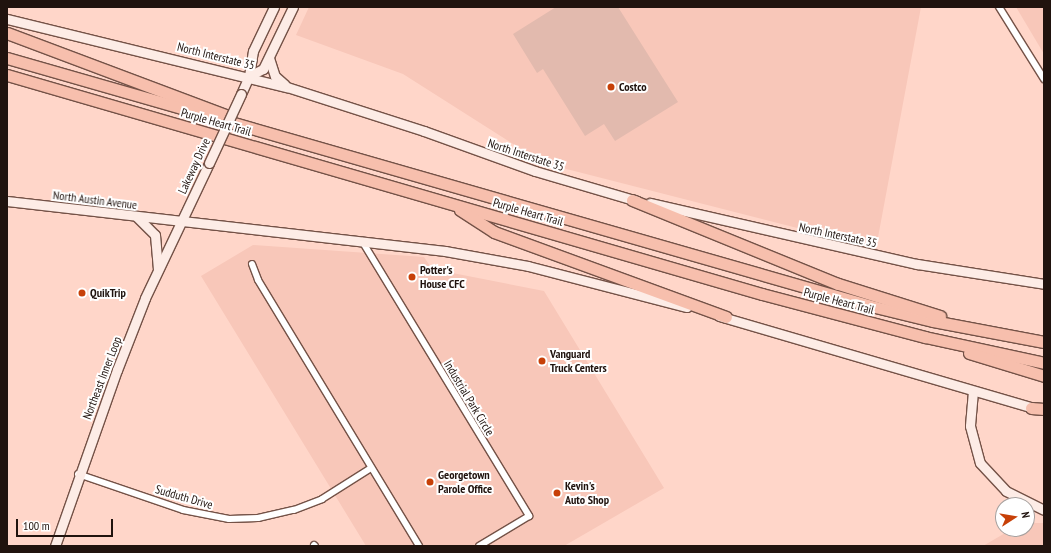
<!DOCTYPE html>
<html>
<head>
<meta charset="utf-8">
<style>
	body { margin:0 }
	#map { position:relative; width:1051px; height:553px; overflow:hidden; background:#ffd6c9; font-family:"PT Sans Narrow",sans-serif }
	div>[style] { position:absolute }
	.built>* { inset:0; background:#f8c7b9 }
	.building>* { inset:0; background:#e2baae }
	.roads { filter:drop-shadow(1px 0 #745247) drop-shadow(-1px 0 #745247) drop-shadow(0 1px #745247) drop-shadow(0 -1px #745247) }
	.street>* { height:6px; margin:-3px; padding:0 3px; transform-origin:3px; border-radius:3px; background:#fff }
	.secondary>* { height:9px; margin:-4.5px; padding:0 4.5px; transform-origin:4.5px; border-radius:4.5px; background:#fdece6 }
	.highway>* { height:11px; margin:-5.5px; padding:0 5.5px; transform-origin:5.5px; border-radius:5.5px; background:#f7bfad }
	.bridges { filter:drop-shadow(1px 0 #745247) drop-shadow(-1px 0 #745247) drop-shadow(0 1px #745247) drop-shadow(0 -1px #745247) }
	.secondary-bridge>* { height:9px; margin:-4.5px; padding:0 4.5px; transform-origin:4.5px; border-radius:4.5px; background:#fdece6 }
	.dots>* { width:11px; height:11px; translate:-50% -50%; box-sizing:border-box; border:2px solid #fff; border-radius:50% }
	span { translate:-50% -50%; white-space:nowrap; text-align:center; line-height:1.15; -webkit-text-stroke:4px #fff; paint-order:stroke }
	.street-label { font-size:12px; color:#20130e }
	.poi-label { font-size:12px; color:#20130e; font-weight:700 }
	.left { translate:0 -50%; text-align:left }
	.frame { position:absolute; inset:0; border:8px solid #20130e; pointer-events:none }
	.north { position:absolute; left:995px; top:497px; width:40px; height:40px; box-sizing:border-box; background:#fff; border:1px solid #a6a19f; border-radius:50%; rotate:78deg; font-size:11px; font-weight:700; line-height:16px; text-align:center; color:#20130e }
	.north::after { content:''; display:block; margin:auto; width:14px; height:18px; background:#c74008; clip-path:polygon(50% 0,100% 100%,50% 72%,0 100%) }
	.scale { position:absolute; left:16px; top:519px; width:97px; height:18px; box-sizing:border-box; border:2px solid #20130e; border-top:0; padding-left:5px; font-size:12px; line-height:14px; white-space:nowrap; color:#20130e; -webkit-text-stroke:3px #fff; paint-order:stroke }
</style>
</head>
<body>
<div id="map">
	<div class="built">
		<div style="clip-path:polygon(309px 7px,921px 7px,876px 248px,543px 163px,403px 74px,296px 35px)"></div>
		<div style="clip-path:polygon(1016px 7px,1044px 7px,1044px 54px)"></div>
		<div style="clip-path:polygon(253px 245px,424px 257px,432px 269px,544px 291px,664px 488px,564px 546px,366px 546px,201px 276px)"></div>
		<div style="clip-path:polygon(1027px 523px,1044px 523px,1044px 546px,983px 546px,1012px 529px,1027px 529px)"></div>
	</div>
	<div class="building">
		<div style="clip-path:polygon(556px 7px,618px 7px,678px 102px,615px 141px,604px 124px,585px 136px,543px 69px,537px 73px,513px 34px)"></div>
	</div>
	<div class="roads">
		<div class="street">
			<div style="left:999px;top:7px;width:85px;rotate:58deg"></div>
			<div style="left:362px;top:241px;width:322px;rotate:58.7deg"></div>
			<div style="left:529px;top:516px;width:58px;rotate:149deg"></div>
			<div style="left:252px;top:264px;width:17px;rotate:69deg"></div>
			<div style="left:258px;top:280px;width:311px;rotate:58.8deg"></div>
			<div style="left:78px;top:474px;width:111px;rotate:18.9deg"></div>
			<div style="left:183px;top:510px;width:47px;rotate:11.1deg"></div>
			<div style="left:229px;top:519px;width:29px;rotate:-2deg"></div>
			<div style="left:258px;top:518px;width:37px;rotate:-13deg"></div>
			<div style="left:294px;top:510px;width:30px;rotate:-21deg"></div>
			<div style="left:322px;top:499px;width:58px;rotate:-32.3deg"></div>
			<div style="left:314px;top:545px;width:1px;rotate:45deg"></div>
		</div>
		<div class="secondary">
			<div style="left:7px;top:19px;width:288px;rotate:13.7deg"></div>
			<div style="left:287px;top:87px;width:144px;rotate:17.8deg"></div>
			<div style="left:424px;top:131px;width:118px;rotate:19.8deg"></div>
			<div style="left:535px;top:171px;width:106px;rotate:16.4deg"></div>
			<div style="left:269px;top:58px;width:19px;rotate:72deg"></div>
			<div style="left:275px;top:76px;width:13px;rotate:42deg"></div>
			<div style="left:249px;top:76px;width:16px;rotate:-27deg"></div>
			<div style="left:263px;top:69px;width:69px;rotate:-64.2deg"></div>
			<div style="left:241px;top:94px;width:20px;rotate:-66deg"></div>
			<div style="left:249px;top:76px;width:25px;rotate:-81deg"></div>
			<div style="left:253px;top:51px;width:49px;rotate:-64.5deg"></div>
			<div style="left:7px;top:201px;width:441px;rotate:6.5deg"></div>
			<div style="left:445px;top:251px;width:84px;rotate:10.2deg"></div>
			<div style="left:528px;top:266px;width:164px;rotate:14.5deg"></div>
			<div style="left:650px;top:203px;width:274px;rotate:12.9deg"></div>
			<div style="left:917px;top:264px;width:129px;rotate:8.9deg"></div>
			<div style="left:137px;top:217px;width:25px;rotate:45deg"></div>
			<div style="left:155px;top:235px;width:34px;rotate:85deg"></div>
			<div style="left:719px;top:316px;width:331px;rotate:16.3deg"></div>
			<div style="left:973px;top:391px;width:35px;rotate:95deg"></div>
			<div style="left:970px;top:426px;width:38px;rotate:75deg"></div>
			<div style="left:980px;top:463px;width:38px;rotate:47deg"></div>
			<div style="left:1006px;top:491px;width:42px;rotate:26.6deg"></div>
			<div style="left:55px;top:546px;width:187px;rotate:-70.6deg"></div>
			<div style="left:117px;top:370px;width:77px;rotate:-68.7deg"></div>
			<div style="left:145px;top:298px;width:149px;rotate:-64.6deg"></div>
		</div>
		<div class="highway">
			<div style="left:7px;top:33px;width:233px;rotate:20.6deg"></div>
			<div style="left:7px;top:58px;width:903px;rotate:16.01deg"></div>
			<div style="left:875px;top:307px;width:60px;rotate:13.6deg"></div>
			<div style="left:933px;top:321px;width:113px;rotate:10.7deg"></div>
			<div style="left:7px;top:75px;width:786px;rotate:16.18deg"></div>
			<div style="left:762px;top:294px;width:169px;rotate:14.8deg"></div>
			<div style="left:925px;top:337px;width:122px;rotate:12.3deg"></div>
			<div style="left:632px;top:200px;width:222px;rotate:22.2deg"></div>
			<div style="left:838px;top:284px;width:107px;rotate:17.4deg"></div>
			<div style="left:460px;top:210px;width:40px;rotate:32.9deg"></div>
			<div style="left:494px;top:232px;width:247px;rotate:20.1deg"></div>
			<div style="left:969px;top:353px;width:78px;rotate:17deg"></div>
			<div style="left:1031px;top:408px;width:13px;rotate:4deg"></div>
		</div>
	</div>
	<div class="bridges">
		<div class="secondary-bridge">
			<div style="left:209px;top:163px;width:76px;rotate:-65.1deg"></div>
		</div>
	</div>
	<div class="dots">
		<div style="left:611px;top:87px;background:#c74008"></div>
		<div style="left:412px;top:277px;background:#c74008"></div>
		<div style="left:82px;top:293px;background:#c74008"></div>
		<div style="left:542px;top:361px;background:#c74008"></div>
		<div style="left:430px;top:482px;background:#c74008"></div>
		<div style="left:557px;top:493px;background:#c74008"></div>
	</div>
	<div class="street-label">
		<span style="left:216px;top:56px;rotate:14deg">North Interstate 35</span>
		<span style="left:216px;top:122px;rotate:16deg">Purple Heart Trail</span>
		<span style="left:526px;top:155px;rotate:18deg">North Interstate 35</span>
		<span style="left:194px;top:166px;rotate:-65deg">Lakeway Drive</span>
		<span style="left:95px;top:200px;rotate:7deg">North Austin Avenue</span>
		<span style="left:528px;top:212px;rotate:16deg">Purple Heart Trail</span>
		<span style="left:838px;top:235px;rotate:12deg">North Interstate 35</span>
		<span style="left:839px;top:301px;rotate:15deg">Purple Heart Trail</span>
		<span style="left:102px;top:378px;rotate:-69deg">Northeast Inner Loop</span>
		<span style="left:469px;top:398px;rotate:59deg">Industrial Park Circle</span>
		<span style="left:184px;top:497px;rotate:16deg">Sudduth Drive</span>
	</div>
	<div class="poi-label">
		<span class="left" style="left:619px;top:87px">Costco</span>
		<span class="left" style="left:420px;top:277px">Potter's<br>House CFC</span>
		<span class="left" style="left:90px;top:293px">QuikTrip</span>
		<span class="left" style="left:550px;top:361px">Vanguard<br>Truck Centers</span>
		<span class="left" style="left:438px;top:482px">Georgetown<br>Parole Office</span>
		<span class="left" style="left:565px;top:493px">Kevin's<br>Auto Shop</span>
	</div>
	<div class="frame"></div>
	<div class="north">N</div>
	<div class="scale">100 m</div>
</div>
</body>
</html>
